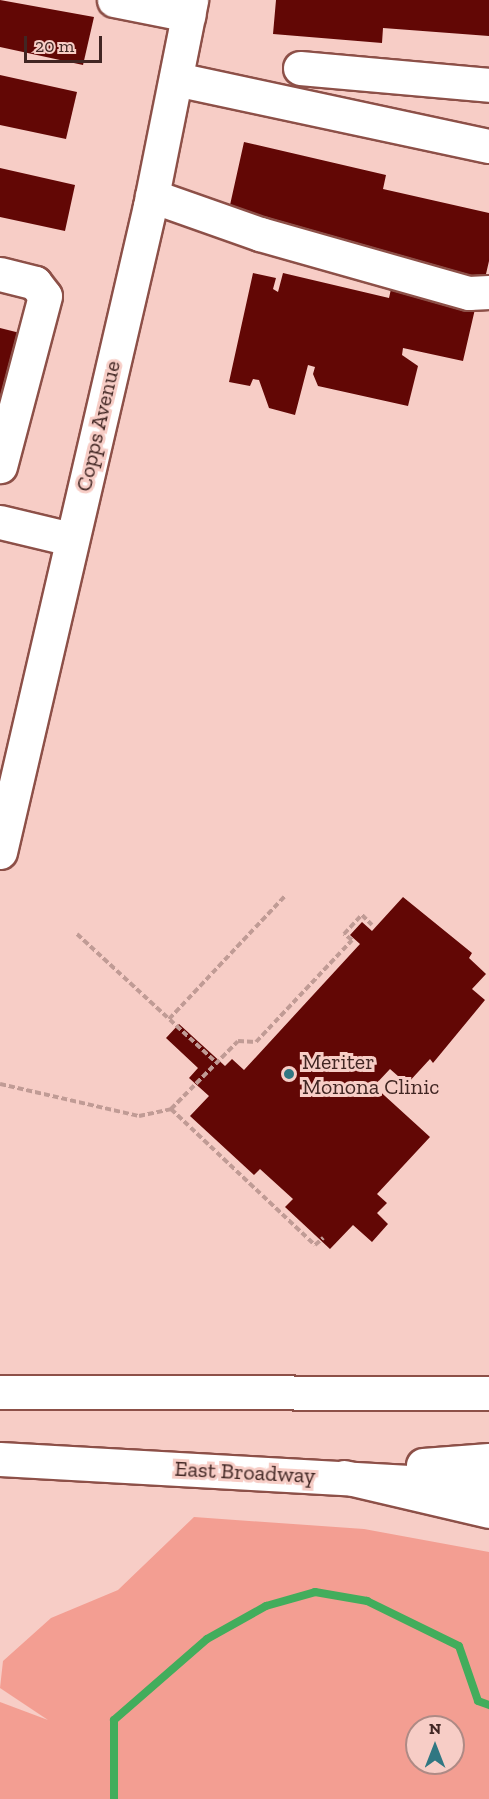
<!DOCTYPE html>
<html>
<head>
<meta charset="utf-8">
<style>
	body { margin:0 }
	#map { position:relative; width:489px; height:1799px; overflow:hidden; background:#f7cdc6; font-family:"Zilla Slab",serif }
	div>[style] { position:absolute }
	.green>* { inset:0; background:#f39e92 }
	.stream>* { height:8px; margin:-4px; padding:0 4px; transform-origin:4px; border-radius:4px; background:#42ad5c }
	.building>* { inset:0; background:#620705 }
	.path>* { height:4px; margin-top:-2px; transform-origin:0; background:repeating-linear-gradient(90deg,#c09b95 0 6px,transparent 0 9px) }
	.roads { filter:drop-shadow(2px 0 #8d5048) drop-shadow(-2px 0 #8d5048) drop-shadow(0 2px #8d5048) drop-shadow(0 -2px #8d5048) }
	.minor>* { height:33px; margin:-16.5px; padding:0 16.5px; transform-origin:16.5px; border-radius:16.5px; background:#fff }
	.major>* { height:33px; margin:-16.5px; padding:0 16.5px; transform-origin:16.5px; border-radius:16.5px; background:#fff }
	.dots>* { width:16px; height:16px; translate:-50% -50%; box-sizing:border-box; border:3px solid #f7cdc6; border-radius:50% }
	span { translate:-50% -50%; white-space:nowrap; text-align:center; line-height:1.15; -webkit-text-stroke:6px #f7cdc6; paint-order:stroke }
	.street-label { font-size:22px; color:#412623 }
	.poi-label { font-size:22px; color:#412623 }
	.left { translate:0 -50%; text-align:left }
	.north { position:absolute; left:405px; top:1715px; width:60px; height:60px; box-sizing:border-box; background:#f7cdc6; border:2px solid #ae8a85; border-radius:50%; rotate:0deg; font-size:16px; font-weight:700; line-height:24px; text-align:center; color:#412623 }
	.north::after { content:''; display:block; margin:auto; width:21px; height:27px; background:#307782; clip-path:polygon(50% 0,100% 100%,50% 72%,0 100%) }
	.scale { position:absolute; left:24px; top:36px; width:78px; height:27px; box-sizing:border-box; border:3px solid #412623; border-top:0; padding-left:8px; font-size:18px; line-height:21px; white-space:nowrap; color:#412623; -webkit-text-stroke:4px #f7cdc6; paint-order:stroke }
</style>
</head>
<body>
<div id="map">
	<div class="green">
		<div style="clip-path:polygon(evenodd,194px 1517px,364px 1529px,489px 1552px,489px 1799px,0 1799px,0 1702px,48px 1720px,0 1688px,3px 1661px,51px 1618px,118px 1590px,194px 1517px,417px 1727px,453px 1727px,453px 1763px,417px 1763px,417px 1727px)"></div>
	</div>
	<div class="stream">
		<div style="left:114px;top:1799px;width:79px;rotate:-90deg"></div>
		<div style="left:114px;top:1720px;width:123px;rotate:-41.1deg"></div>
		<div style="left:207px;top:1639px;width:68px;rotate:-29.2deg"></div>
		<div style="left:266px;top:1606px;width:51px;rotate:-15.9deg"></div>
		<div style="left:315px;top:1592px;width:53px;rotate:9.8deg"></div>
		<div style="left:367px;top:1601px;width:102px;rotate:26.1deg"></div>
		<div style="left:459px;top:1646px;width:58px;rotate:70.9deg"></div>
		<div style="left:478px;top:1701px;width:12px;rotate:20deg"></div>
	</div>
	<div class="building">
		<div style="clip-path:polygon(0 0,94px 17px,83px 65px,0 47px)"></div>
		<div style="clip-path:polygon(276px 0,489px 0,489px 36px,383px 28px,382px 43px,273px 34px)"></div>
		<div style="clip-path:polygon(0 75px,77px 92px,66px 139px,0 125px)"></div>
		<div style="clip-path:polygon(244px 142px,386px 175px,383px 189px,489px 213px,489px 261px,483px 287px,351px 256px,354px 243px,228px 214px)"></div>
		<div style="clip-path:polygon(0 168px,75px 185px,65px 231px,0 217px)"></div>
		<div style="clip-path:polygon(253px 273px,276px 278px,273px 289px,278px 292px,283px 273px,389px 298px,391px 289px,475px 309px,463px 361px,403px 348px,402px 355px,418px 366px,408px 406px,318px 386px,313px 374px,315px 367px,308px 365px,295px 415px,269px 408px,259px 380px,253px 379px,250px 386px,229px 382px)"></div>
		<div style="clip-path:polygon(0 328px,24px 334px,10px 397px,0 395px)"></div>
		<div style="clip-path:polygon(403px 897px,472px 953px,469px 958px,486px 974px,472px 989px,485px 1000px,433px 1063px,430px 1059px,407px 1084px,390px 1069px,374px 1086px,430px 1137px,377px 1194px,387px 1203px,377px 1213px,388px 1224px,372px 1242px,353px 1225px,330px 1249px,285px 1207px,293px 1199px,260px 1169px,254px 1175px,190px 1116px,209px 1096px,189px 1078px,198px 1068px,166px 1038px,179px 1024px,225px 1066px,232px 1059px,244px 1070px,360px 944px,350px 935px,362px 922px,372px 931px)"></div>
	</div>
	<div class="path">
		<div style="left:77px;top:934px;width:190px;rotate:42.7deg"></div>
		<div style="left:169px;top:1019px;width:170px;rotate:-46.7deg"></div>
		<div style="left:0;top:1084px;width:143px;rotate:13deg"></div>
		<div style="left:139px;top:1116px;width:33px;rotate:-12deg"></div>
		<div style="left:171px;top:1109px;width:95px;rotate:-45.4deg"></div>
		<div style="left:238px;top:1041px;width:18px;rotate:3deg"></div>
		<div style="left:256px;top:1042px;width:140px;rotate:-46.7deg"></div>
		<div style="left:352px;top:940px;width:10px;rotate:-143deg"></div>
		<div style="left:344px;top:934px;width:26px;rotate:-47deg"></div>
		<div style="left:362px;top:915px;width:14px;rotate:45deg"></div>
		<div style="left:171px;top:1109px;width:198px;rotate:43.4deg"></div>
		<div style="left:315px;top:1245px;width:11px;rotate:-41deg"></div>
	</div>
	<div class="roads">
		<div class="minor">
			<div style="left:114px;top:0;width:76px;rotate:11.3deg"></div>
			<div style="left:300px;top:68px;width:190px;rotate:5.1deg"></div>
			<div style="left:176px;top:79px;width:320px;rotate:12.1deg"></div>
			<div style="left:152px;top:196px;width:114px;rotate:19.4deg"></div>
			<div style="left:260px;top:234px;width:217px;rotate:15.8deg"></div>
			<div style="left:469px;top:293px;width:20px;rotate:-3deg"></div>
			<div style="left:0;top:274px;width:36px;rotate:14deg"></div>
			<div style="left:35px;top:283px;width:16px;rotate:52deg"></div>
			<div style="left:45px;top:296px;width:176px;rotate:104.8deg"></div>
			<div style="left:0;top:522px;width:73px;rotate:13.5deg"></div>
			<div style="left:0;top:852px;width:663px;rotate:-76.93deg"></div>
			<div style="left:150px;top:206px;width:210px;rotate:-78.7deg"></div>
			<div style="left:0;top:1392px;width:489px;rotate:0.1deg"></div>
			<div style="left:0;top:1459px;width:490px;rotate:3.2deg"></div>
			<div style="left:423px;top:1465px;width:66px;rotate:-4.3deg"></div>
		</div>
		<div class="major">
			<div style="left:344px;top:1477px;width:149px;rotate:13.2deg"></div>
		</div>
	</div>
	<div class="dots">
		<div style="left:289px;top:1074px;background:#307782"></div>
	</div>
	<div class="street-label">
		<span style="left:98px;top:426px;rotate:-77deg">Copps Avenue</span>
		<span style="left:245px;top:1472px;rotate:3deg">East Broadway</span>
	</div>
	<div class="poi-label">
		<span class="left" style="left:302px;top:1074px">Meriter<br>Monona Clinic</span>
	</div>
	<div class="north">N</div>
	<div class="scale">20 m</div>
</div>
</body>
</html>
